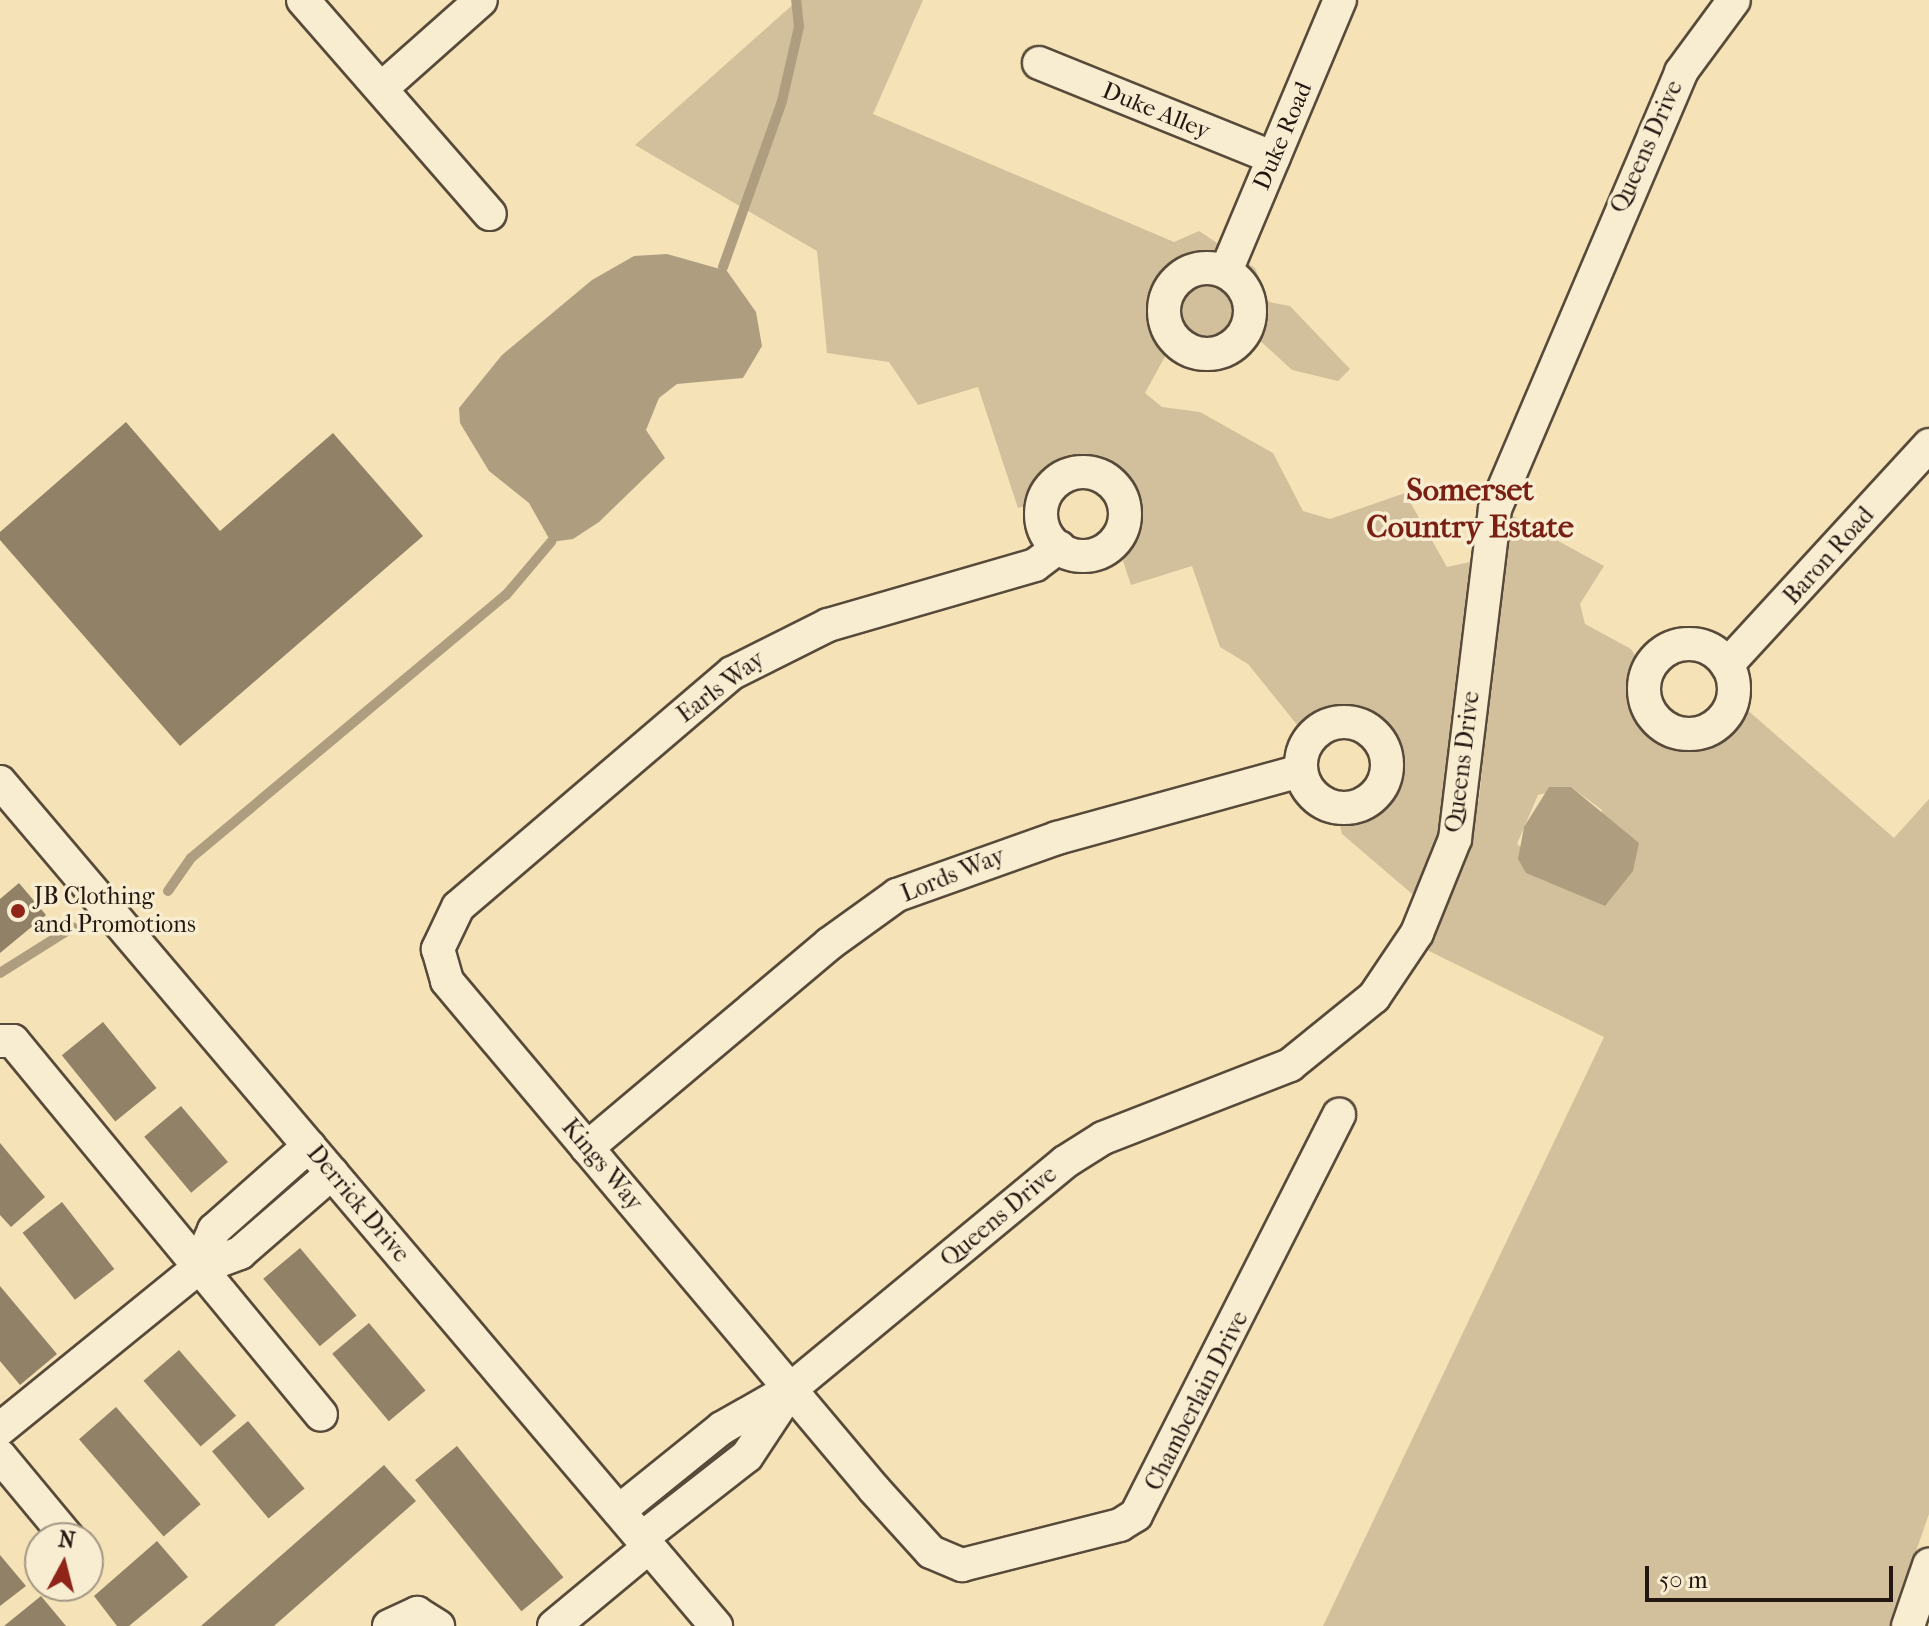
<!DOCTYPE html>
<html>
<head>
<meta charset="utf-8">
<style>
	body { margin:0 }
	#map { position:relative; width:1929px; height:1626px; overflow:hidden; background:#f5e3b7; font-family:"IM FELL French Canon",serif }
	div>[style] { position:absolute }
	.green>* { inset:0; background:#d1c09b }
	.water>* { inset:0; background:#ae9e7f }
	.stream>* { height:10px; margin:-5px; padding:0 5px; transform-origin:5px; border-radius:5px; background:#ae9e7f }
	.building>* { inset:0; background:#908167; transform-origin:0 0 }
	.roads { filter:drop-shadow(2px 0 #584a3a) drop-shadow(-2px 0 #584a3a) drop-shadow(0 2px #584a3a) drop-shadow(0 -2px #584a3a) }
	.minor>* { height:32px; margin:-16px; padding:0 16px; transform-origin:16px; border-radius:16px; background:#f8edd0 }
	.minor>.ring { margin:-16px; padding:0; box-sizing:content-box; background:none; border:32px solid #f8edd0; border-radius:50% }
	.dots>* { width:22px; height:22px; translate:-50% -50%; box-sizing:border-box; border:4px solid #f8edd0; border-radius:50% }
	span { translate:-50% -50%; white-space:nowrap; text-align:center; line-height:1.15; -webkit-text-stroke:7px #f8edd0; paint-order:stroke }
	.street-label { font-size:24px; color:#231711 }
	.poi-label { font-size:24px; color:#231711 }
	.left { translate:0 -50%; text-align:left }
	.district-label { font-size:32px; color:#7a1f14; font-weight:700 }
	.north { position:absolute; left:24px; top:1522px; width:80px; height:80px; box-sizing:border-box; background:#f8edd0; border:2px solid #a39784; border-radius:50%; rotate:7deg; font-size:22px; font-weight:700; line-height:32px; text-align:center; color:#231711 }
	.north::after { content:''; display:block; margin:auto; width:28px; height:36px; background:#8f2418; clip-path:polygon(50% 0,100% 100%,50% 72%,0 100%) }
	.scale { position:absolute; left:1645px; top:1566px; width:248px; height:36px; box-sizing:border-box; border:4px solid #231711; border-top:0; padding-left:10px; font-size:24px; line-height:28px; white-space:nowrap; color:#231711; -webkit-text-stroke:6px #f8edd0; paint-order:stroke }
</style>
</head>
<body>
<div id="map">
	<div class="green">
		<div style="clip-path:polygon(798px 0,923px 0,873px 114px,1174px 242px,1199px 231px,1255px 268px,1269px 302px,1290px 306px,1350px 369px,1338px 381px,1292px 370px,1256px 337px,1237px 356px,1213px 364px,1168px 351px,1145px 393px,1162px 407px,1200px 412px,1273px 453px,1303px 511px,1330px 519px,1405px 493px,1447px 567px,1470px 562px,1456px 744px,1439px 838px,1418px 899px,1342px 834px,1338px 818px,1369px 812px,1391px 788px,1391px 741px,1370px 719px,1341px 711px,1302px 731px,1248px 664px,1220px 647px,1192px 566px,1131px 585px,1120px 552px,1139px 510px,1118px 469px,1072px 459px,1044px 475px,1031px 504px,1018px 508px,978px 387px,918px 405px,889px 362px,827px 353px,817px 251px,635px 145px)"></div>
		<div style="clip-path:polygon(evenodd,1509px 514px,1604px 566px,1580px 604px,1585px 624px,1631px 649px,1640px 663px,1633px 691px,1651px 730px,1677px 742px,1706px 739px,1744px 707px,1894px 838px,1929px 799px,1929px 1514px,1890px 1626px,1323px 1626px,1604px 1037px,1425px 949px,1461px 869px,1479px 799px,1509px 514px,1571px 787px,1602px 810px,1605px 906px,1570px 890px,1517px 844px,1538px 795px,1571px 787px)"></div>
	</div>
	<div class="water">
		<div style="clip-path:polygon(667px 254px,727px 271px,756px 312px,762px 346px,743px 378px,677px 384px,659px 398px,646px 430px,665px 458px,599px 522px,573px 539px,551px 542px,529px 503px,489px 471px,460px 423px,459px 408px,502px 355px,592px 280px,634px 256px)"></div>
		<div style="clip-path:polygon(1549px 787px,1571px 787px,1639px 843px,1633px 871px,1605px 906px,1526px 873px,1518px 859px,1524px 827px)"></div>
	</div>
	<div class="stream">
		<div style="left:723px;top:267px;width:176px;rotate:-70.4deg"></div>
		<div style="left:782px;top:101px;width:76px;rotate:-77.1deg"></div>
		<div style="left:799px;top:27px;width:27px;rotate:-96deg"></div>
		<div style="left:168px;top:891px;width:40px;rotate:-55.1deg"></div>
		<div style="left:191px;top:858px;width:410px;rotate:-39.9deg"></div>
		<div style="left:506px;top:595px;width:70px;rotate:-49.7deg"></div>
		<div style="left:0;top:973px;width:86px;rotate:-32.2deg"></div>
	</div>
	<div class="building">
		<div style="clip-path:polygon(126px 422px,220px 531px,333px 433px,423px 536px,180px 746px,0 540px,0 532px)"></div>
		<div style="clip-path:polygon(19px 883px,46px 915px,0 953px,0 899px)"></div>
		<div style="left:103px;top:1022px;width:85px;height:53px;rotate:51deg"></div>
		<div style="left:181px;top:1106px;width:73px;height:48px;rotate:50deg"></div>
		<div style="clip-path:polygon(0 1143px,45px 1197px,11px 1227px,0 1215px)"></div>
		<div style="left:62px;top:1202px;width:85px;height:50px;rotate:52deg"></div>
		<div style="left:300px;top:1248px;width:88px;height:48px;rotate:50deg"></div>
		<div style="clip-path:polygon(0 1286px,57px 1354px,20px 1385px,0 1361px)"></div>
		<div style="left:369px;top:1323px;width:88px;height:48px;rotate:50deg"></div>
		<div style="left:179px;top:1350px;width:87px;height:47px;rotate:49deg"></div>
		<div style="left:116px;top:1407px;width:129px;height:49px;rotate:49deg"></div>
		<div style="left:248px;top:1421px;width:88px;height:47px;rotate:50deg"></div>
		<div style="left:457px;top:1446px;width:169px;height:54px;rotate:51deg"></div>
		<div style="clip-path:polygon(384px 1465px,416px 1501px,274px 1626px,201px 1626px)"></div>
		<div style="clip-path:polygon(157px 1541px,188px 1577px,129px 1626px,117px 1626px,94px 1596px)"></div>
		<div style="clip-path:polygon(0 1555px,26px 1586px,0 1606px)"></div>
		<div style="clip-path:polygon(41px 1596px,66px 1626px,4px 1626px)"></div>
	</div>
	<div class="roads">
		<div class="minor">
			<div style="left:303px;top:0;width:284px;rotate:48.9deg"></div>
			<div style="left:1039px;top:63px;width:253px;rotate:22deg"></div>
			<div style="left:382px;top:88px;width:132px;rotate:-41.6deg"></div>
			<div class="ring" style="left:1164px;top:268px;width:54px;height:54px"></div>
			<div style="left:1226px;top:271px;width:294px;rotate:-67.2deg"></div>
			<div class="ring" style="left:1041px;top:472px;width:52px;height:52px"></div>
			<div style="left:1059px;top:547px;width:30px;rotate:143deg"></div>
			<div style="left:1035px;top:565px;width:216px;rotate:163.8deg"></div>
			<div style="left:828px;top:625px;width:107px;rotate:153.4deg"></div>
			<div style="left:732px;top:673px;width:360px;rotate:139.5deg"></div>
			<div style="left:458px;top:907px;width:47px;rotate:115.5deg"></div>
			<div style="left:438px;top:949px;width:33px;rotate:74deg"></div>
			<div style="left:447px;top:981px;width:664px;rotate:49.95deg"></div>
			<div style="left:874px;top:1489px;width:85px;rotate:47.9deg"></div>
			<div style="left:931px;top:1552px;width:34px;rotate:23deg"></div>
			<div style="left:962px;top:1565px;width:163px;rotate:-14.2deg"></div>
			<div style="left:1120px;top:1525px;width:19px;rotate:-32deg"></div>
			<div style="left:1136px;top:1515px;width:449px;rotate:-63.1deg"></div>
			<div class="ring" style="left:1644px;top:644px;width:58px;height:58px"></div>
			<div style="left:1727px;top:665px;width:299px;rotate:-47.4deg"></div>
			<div class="ring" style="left:1301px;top:722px;width:54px;height:54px"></div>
			<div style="left:0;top:782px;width:1107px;rotate:49.69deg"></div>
			<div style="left:0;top:1041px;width:13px"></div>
			<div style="left:13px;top:1041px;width:484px;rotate:50.5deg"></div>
			<div style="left:587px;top:1148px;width:317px;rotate:-40.1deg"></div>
			<div style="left:829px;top:944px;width:84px;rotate:-35.8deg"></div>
			<div style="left:897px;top:895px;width:170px;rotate:-19.6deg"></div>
			<div style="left:1057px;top:838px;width:252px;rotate:-15.4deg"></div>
			<div style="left:197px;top:1269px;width:43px;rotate:-66.4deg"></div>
			<div style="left:214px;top:1230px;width:127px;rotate:-41.5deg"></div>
			<div style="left:0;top:1429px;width:254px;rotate:-39.1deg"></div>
			<div style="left:197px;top:1269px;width:46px;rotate:-20.4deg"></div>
			<div style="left:240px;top:1253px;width:122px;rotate:-41deg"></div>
			<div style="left:0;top:1456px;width:107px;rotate:50.3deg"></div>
			<div style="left:619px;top:1511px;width:132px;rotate:-38.9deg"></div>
			<div style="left:722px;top:1428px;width:81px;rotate:-29.7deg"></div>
			<div style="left:792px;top:1388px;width:354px;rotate:-39.6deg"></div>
			<div style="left:1065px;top:1162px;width:45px;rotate:-32.3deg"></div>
			<div style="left:1103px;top:1138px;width:201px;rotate:-21.3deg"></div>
			<div style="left:1290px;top:1065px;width:108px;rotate:-39deg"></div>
			<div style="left:1374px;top:997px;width:77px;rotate:-56.1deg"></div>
			<div style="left:1417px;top:933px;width:101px;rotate:-68deg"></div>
			<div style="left:1455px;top:839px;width:332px;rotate:-83.1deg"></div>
			<div style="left:1495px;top:509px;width:475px;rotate:-66.9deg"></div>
			<div style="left:1681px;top:72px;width:89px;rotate:-53.6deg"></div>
			<div style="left:642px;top:1538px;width:133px;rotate:-38deg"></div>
			<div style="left:747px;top:1456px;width:74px;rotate:-56.5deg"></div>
			<div style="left:389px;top:1626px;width:31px;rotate:-25deg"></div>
			<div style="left:417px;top:1613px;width:25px;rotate:32deg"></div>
			<div style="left:554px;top:1626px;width:124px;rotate:-39.7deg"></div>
			<div style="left:1908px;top:1626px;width:65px;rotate:-71deg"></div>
		</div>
	</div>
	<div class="dots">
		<div style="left:18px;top:911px;background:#8f2418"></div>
	</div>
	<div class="street-label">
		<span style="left:1156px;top:111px;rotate:22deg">Duke Alley</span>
		<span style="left:1283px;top:136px;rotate:-67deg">Duke Road</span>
		<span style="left:1647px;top:147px;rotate:-66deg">Queens Drive</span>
		<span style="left:1829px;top:556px;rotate:-48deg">Baron Road</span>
		<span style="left:721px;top:687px;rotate:-37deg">Earls Way</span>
		<span style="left:1463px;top:762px;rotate:-83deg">Queens Drive</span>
		<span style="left:953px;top:875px;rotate:-22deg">Lords Way</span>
		<span style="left:602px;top:1165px;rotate:50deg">Kings Way</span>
		<span style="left:358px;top:1204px;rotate:50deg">Derrick Drive</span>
		<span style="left:999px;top:1217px;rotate:-40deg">Queens Drive</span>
		<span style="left:1197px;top:1401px;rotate:-63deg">Chamberlain Drive</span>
	</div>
	<div class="poi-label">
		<span class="left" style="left:34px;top:911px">JB Clothing<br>and Promotions</span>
	</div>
	<div class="district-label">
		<span style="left:1470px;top:509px">Somerset<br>Country Estate</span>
	</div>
	<div class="north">N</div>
	<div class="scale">50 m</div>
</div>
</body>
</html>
